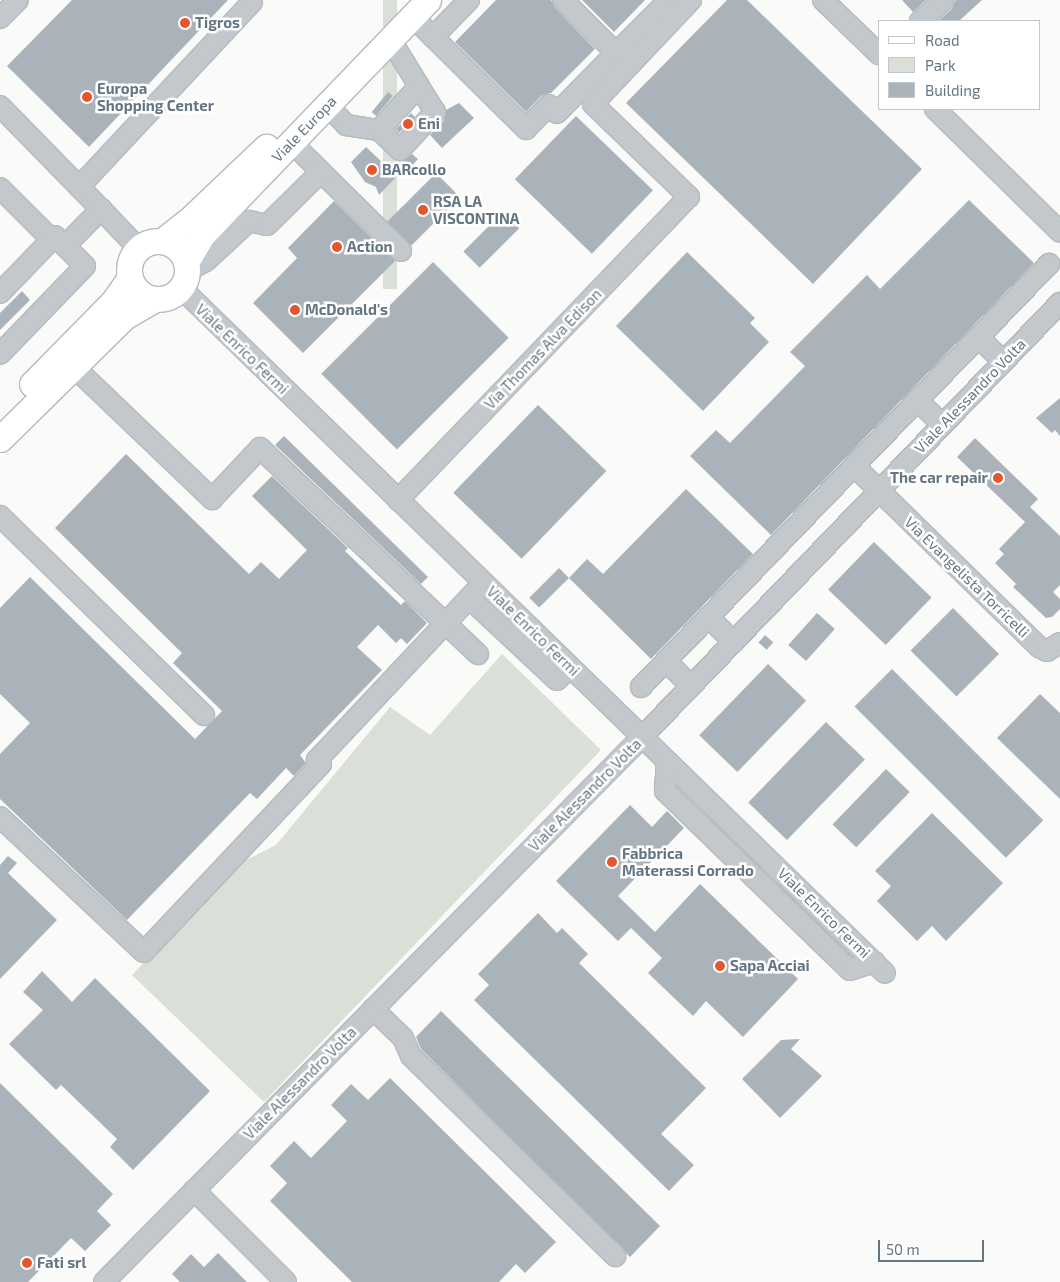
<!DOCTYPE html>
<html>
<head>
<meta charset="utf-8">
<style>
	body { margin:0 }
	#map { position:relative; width:1060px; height:1282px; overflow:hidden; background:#fafaf8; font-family:"Exo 2",sans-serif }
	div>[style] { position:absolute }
	.green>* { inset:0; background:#dadfd7; transform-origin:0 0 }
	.building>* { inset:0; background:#aab3b9; transform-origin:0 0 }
	.roads { filter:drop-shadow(1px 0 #b5babe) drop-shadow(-1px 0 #b5babe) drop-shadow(0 1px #b5babe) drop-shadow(0 -1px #b5babe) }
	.minor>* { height:20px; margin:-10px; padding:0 10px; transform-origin:10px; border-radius:10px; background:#c3c8cc }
	.major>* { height:25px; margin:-12.5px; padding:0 12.5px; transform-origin:12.5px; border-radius:12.5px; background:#fff }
	.major>.ring { margin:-12.5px; padding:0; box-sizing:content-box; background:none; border:25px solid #fff; border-radius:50% }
	.dots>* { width:14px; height:14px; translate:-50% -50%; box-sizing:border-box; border:2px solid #fff; border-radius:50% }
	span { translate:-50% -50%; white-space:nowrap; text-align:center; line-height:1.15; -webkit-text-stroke:5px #fff; paint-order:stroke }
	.poi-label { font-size:15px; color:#657683; font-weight:700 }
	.left { translate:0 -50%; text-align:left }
	.right { translate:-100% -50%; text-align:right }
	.street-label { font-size:15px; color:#657683 }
	.legend { position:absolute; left:878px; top:20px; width:162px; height:90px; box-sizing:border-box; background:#fff; border:1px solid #c1c8cd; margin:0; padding:6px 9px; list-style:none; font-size:15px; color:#657683 }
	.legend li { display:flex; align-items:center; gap:10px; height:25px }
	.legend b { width:25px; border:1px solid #c1c8cd }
	.scale { position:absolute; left:878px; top:1240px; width:106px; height:22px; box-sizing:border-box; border:2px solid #657683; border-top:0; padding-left:6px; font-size:15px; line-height:18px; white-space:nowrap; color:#657683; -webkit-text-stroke:4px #fff; paint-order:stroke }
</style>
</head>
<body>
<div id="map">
	<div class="green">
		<div style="left:383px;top:0;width:14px;height:289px"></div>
		<div style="clip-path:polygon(502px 654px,601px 750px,264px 1102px,132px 975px,240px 863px,276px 845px,390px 707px,430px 735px)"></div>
	</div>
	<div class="building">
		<div style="clip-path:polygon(72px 0,228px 0,89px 147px,7px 66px)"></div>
		<div style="clip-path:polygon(496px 0,551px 0,555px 8px,595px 49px,551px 93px,541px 96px,526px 112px,455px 42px)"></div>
		<div style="clip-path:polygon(582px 0,645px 0,614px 32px)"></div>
		<div style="clip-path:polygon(727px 0,747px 0,922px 169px,813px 284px,626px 103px)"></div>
		<div style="clip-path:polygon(902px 0,926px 0,913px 12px)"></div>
		<div style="clip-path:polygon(956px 0,982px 0,959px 21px,938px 21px,952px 9px)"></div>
		<div style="left:388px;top:92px;width:6px;height:26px;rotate:39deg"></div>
		<div style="clip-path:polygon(459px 103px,474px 118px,442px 148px,430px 135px,444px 120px,446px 110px)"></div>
		<div style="clip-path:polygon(411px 113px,415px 117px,399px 133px,396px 129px)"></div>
		<div style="left:576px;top:116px;width:107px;height:88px;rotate:44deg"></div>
		<div style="clip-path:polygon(366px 147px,397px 176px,379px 195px,376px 187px,365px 182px,351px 162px)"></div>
		<div style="clip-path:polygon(412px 154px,418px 159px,406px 172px,397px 163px)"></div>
		<div style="left:436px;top:173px;width:34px;height:69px;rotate:45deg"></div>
		<div style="clip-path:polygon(969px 200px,1034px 263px,771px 535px,690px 456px,716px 430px,730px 443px,805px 366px,790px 352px,867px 275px,880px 289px)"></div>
		<div style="clip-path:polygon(334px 201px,395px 261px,303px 353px,253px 303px,297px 258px,288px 248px)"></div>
		<div style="left:503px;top:212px;width:23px;height:56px;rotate:45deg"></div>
		<div style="clip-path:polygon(687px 252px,755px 318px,750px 323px,769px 342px,703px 411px,616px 326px)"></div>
		<div style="left:433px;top:262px;width:107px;height:158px;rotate:45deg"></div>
		<div style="clip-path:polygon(22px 291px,30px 300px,0 330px,0 313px)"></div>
		<div style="clip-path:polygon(1060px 398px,1060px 436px,1055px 430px,1052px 433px,1036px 418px)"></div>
		<div style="left:538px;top:405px;width:95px;height:122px;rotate:44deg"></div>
		<div style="clip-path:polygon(284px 436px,428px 577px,421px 584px,275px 445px)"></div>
		<div style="clip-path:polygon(975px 438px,1038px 499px,1030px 507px,1060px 536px,1060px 585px,1053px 592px,1060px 599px,1060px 609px,1052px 617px,1046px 618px,1013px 587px,1016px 584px,995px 563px,1004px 554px,999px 549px,1025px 522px,957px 457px)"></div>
		<div style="clip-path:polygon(126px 454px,249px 574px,261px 562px,279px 579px,307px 550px,252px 496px,272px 476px,348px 548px,345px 551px,401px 605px,405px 601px,427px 623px,407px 644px,401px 638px,396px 643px,378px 625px,357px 647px,382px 670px,300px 755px,306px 763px,294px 776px,286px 768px,257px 799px,250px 793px,127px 920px,0 799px,0 754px,30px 723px,0 694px,0 608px,30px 577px,195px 739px,222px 711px,173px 663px,182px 653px,55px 528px)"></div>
		<div style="clip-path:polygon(686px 489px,753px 554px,651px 659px,569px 578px,587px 559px,603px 574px)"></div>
		<div style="left:874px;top:542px;width:80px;height:66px;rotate:44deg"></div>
		<div style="left:559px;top:568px;width:14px;height:42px;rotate:45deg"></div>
		<div style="left:953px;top:608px;width:65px;height:60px;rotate:45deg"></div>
		<div style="left:817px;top:613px;width:24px;height:43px;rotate:42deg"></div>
		<div style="left:765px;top:635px;width:11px;height:10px;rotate:41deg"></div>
		<div style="left:768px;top:664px;width:53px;height:99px;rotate:44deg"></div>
		<div style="left:892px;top:669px;width:214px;height:53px;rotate:45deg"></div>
		<div style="clip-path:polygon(1040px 694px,1060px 713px,1060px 799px,997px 738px)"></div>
		<div style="left:826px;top:722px;width:54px;height:112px;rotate:44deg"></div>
		<div style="left:886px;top:769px;width:33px;height:77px;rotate:44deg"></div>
		<div style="clip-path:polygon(630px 805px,652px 827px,667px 811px,684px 828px,618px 896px,655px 932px,700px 884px,798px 979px,743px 1037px,706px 1001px,693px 1016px,648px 973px,662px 958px,631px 928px,618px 941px,556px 881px)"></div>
		<div style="clip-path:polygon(932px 813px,1003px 883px,946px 941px,932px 926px,917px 941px,877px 901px,891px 886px,875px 871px)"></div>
		<div style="clip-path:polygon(8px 856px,17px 863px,8px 873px,57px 920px,0 979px,0 865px)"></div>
		<div style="clip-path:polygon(538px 913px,557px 933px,562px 928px,588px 954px,579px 963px,706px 1088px,661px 1134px,694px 1165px,669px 1191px,474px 1000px,489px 985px,478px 974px)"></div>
		<div style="clip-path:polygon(42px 971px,72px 1002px,95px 978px,210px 1091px,133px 1170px,110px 1147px,117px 1139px,61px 1085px,56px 1090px,9px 1044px,43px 1010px,23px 992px)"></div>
		<div style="clip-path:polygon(441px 1011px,660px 1226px,630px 1257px,421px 1049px,416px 1037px)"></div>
		<div style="clip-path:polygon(800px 1039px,791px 1049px,822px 1076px,780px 1118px,742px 1079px,781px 1040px)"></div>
		<div style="clip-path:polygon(390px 1078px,556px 1242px,525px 1273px,516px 1264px,499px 1282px,352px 1282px,270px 1201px,287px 1183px,270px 1166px,294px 1141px,311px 1158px,347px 1121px,331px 1105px,351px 1084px,368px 1100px)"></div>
		<div style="clip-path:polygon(0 1083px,113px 1194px,97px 1211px,111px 1225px,85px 1251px,71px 1238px,28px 1282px,0 1282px)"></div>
		<div style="clip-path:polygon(218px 1253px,247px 1282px,180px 1282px,172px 1274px,191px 1254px,204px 1267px)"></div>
	</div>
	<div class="roads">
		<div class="minor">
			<div style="left:823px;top:0;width:78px;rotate:44deg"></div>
			<div style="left:412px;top:16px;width:30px;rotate:45deg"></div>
			<div style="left:433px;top:37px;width:52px;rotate:-45.8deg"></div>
			<div style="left:0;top:18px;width:25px;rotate:-45deg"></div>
			<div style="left:920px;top:21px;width:32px;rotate:-41deg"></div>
			<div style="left:433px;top:37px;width:131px;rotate:44.7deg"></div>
			<div style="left:526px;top:129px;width:33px;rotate:-46deg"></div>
			<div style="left:549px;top:105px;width:11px;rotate:45deg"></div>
			<div style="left:557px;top:113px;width:84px;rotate:-45.5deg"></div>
			<div style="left:616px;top:53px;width:75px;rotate:-135deg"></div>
			<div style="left:616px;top:53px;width:75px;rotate:-45deg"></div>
			<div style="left:327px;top:105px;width:28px;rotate:46deg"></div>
			<div style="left:346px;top:125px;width:33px;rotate:9deg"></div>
			<div style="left:379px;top:130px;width:59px;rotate:-47.7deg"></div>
			<div style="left:419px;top:86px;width:55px;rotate:-121.7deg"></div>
			<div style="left:0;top:106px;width:144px;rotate:45.6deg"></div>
			<div style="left:935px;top:109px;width:175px;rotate:44.5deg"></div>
			<div style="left:379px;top:130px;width:29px;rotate:44deg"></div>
			<div style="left:400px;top:150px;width:52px;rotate:-47.4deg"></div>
			<div style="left:435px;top:112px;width:31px;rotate:-122deg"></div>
			<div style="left:291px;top:142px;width:155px;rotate:44.7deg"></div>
			<div style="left:79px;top:187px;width:253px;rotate:-46.9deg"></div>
			<div style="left:0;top:188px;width:66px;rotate:45deg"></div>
			<div style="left:65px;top:246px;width:52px;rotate:-45.8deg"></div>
			<div style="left:101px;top:209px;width:54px;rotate:46.5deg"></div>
			<div style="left:187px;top:271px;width:21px;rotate:-28deg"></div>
			<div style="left:206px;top:261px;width:59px;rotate:-42.9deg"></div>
			<div style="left:249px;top:221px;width:18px;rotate:13deg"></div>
			<div style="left:267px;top:225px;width:76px;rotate:-44.5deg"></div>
			<div style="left:181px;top:288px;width:982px;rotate:44.22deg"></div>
			<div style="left:0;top:293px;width:79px;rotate:-46deg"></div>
			<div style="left:55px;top:236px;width:42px;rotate:45deg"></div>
			<div style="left:85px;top:266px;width:122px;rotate:134deg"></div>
			<div style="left:978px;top:337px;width:35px;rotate:44deg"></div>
			<div style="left:75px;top:368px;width:190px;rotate:43.7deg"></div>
			<div style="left:212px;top:499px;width:70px;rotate:-46.7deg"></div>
			<div style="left:260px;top:448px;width:300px;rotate:43.4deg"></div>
			<div style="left:917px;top:400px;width:35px;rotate:44deg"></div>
			<div style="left:854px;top:466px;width:259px;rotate:44.4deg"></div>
			<div style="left:1039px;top:647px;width:9px;rotate:27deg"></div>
			<div style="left:1047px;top:651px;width:15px;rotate:-32deg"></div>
			<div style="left:398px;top:500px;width:420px;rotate:-46.2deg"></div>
			<div style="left:689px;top:197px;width:134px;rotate:-135.9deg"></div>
			<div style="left:593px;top:104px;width:143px;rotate:-46.7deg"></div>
			<div style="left:0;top:516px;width:285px;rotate:44.3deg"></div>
			<div style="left:469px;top:598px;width:120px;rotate:43deg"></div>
			<div style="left:557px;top:680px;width:18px;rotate:-45deg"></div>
			<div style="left:708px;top:617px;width:36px;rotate:44deg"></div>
			<div style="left:666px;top:661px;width:35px;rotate:45deg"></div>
			<div style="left:641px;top:687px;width:588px;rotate:-46.03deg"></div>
			<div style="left:667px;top:761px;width:30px;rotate:94deg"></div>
			<div style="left:665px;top:791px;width:257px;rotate:44.1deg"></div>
			<div style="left:850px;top:970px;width:26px;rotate:-18deg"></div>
			<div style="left:0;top:817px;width:197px;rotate:43.2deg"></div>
			<div style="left:144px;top:952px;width:258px;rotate:-46.7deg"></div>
			<div style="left:321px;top:764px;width:6px;rotate:-135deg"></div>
			<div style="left:317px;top:760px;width:243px;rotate:-46.8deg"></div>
			<div style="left:373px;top:1009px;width:42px;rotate:44deg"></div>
			<div style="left:403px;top:1038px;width:20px;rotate:66deg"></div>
			<div style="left:411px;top:1056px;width:286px;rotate:44.4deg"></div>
			<div style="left:194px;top:1190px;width:130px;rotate:45deg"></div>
			<div style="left:104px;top:1282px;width:766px;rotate:-45.37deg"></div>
			<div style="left:642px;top:737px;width:603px;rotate:-46.08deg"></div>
		</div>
		<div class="major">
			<div style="left:162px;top:241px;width:33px;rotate:-38deg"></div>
			<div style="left:188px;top:221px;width:108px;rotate:-43.5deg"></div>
			<div class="ring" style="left:129px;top:241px;width:33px;height:33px"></div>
			<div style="left:186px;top:262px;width:31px;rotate:-59deg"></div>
			<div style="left:202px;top:235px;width:326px;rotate:-46.1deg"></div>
			<div style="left:32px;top:384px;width:115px;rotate:-45.4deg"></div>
			<div style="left:113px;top:302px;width:29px;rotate:-55deg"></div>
			<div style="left:0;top:439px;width:174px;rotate:-44.5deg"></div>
			<div style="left:124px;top:317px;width:36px;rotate:-30deg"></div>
		</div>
	</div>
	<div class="dots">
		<div style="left:185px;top:23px;background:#e4572e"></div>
		<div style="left:87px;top:97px;background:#e4572e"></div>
		<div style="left:408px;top:124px;background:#e4572e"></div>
		<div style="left:372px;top:170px;background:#e4572e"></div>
		<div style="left:423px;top:210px;background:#e4572e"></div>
		<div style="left:337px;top:247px;background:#e4572e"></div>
		<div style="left:295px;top:310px;background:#e4572e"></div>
		<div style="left:998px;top:478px;background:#e4572e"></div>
		<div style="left:612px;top:862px;background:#e4572e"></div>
		<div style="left:720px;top:966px;background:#e4572e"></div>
		<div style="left:27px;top:1263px;background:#e4572e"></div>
	</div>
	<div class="poi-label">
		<span class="left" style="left:195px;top:23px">Tigros</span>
		<span class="left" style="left:97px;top:97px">Europa<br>Shopping Center</span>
		<span class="left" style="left:418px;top:124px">Eni</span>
		<span class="left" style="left:382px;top:170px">BARcollo</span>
		<span class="left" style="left:433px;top:210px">RSA LA<br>VISCONTINA</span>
		<span class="left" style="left:347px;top:247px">Action</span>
		<span class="left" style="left:305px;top:310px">McDonald's</span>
		<span class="right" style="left:988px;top:478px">The car repair</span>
		<span class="left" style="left:622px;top:862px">Fabbrica<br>Materassi Corrado</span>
		<span class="left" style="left:730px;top:966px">Sapa Acciai</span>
		<span class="left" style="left:37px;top:1263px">Fati srl</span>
	</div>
	<div class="street-label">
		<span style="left:304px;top:129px;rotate:-46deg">Viale Europa</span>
		<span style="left:242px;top:349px;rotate:44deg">Viale Enrico Fermi</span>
		<span style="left:543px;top:349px;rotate:-46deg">Via Thomas Alva Edison</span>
		<span style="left:970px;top:396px;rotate:-46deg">Viale Alessandro Volta</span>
		<span style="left:967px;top:577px;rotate:44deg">Via Evangelista Torricelli</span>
		<span style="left:533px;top:631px;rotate:44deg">Viale Enrico Fermi</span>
		<span style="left:585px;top:795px;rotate:-45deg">Viale Alessandro Volta</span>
		<span style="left:824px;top:913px;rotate:44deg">Viale Enrico Fermi</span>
		<span style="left:300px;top:1083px;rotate:-45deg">Viale Alessandro Volta</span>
	</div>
	<ul class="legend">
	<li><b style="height:6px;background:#fff"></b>Road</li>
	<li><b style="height:14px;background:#dadfd7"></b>Park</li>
	<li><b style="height:14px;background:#aab3b9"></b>Building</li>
	</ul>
	<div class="scale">50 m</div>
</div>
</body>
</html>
